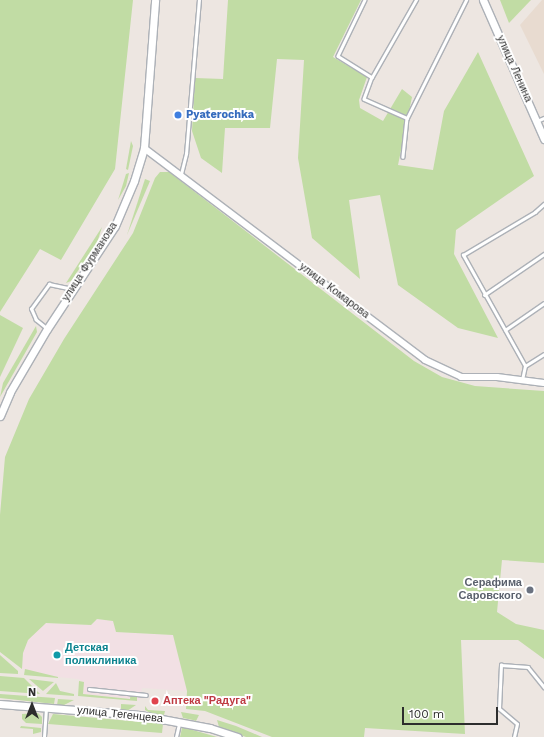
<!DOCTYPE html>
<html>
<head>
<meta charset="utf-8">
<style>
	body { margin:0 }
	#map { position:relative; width:544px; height:737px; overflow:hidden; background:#ede6e1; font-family:"Work Sans",sans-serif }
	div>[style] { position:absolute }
	.education>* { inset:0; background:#e8dbd0 }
	.medical>* { inset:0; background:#f2e0e4 }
	.green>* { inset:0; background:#c1dca4 }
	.roads { filter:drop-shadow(1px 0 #adb1b7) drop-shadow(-1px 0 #adb1b7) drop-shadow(0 1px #adb1b7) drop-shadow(0 -1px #adb1b7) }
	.service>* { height:2.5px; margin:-1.25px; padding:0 1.25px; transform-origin:1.25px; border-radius:1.25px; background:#fff }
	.tertiary>* { height:6px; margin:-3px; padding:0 3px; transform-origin:3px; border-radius:3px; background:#fff }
	.secondary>* { height:7px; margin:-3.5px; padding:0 3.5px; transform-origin:3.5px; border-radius:3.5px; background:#fff }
	.dots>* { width:11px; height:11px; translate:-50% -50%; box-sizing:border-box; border:2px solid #fff; border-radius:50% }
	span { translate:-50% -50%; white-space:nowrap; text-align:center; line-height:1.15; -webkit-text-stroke:4px #fff; paint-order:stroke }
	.street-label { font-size:11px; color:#2d2d2d }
	.shop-label { font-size:11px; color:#366cbe; font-weight:700 }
	.left { translate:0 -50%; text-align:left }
	.worship-label { font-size:11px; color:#5b616d; font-weight:700 }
	.right { translate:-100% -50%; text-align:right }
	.culture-label { font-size:11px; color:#0d838f; font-weight:700 }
	.health-label { font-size:11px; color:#be3a42; font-weight:700 }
	.north { position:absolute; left:12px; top:685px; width:40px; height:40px; -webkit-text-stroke:3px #fff; paint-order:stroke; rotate:0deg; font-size:11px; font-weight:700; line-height:16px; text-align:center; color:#2d2d2d }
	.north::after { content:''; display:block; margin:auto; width:14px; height:18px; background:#2d2d2d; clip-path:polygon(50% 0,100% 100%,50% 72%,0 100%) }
	.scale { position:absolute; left:402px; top:707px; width:96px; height:18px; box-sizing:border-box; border:2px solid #2d2d2d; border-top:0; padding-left:5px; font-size:12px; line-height:14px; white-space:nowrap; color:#2d2d2d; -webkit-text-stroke:3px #fff; paint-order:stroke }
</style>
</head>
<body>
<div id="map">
	<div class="education">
		<div style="clip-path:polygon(542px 0,544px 0,544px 74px,520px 25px)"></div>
	</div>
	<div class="medical">
		<div style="clip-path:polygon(97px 619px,113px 621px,116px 632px,173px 635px,187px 691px,142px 688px,140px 700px,83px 694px,84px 682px,78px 679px,58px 677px,22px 669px,23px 653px,28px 640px,38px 628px,46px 623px,91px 625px)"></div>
	</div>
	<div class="green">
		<div style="clip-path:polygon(0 0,133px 0,115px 169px,61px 260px,40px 249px,0 312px)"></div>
		<div style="clip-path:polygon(228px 0,361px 0,333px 57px,367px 77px,359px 100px,360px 108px,383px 121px,402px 89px,412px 97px,398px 165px,433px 170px,444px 111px,478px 52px,534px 176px,456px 230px,454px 254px,498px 338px,458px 328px,398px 285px,380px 195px,349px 200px,360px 279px,312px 238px,298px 158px,304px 60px,277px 59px,270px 128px,225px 128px,222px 173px,201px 158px,192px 131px,195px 78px,223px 79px)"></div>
		<div style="clip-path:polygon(500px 0,531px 0,509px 23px)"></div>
		<div style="clip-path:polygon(131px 141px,133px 146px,128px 170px,126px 169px)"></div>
		<div style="clip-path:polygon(160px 172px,169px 172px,414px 361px,442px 377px,475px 386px,544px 391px,544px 563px,502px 560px,497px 612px,516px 624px,544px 630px,544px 659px,518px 640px,461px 640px,465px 734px,365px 728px,364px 737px,272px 737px,205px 711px,186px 709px,187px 691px,173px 635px,116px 632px,113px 621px,97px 619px,91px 625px,46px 623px,28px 640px,23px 653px,22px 669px,0 652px,0 515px,5px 457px,29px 399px,64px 339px,133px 233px,155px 178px)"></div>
		<div style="clip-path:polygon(129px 173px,126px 186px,118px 200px,126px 174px)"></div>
		<div style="clip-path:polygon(145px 179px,150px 181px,127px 235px)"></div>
		<div style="clip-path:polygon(102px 227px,97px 243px,71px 281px,66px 283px)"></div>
		<div style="clip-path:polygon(0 315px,23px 328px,0 377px)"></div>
		<div style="clip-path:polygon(36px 326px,37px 332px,0 397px,3px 383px)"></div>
		<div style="clip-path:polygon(0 655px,18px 671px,18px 674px,0 673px)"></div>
		<div style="clip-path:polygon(25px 669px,58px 677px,58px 678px,24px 675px)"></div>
		<div style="clip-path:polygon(0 676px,24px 678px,40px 694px,0 691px)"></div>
		<div style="clip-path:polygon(29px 679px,54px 682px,43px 691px)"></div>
		<div style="clip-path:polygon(79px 681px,84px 682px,83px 694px,130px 699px,131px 691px,137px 695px,137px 701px,78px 696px)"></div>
		<div style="clip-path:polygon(56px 683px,60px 691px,74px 694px,74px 696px,46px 694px)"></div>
		<div style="clip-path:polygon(0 694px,55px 698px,54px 704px,0 698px)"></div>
		<div style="clip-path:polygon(58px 699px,74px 700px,64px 705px,57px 705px)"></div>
		<div style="clip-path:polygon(121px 704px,136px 705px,127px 711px,121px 711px)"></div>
		<div style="clip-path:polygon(145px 706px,148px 710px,165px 711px,164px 715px,150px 713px,145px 710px)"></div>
		<div style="clip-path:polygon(181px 712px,199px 715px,196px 721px,193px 720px,183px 718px)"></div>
		<div style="clip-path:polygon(38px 713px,42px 717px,42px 724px,26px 723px,22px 719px,22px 714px)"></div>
		<div style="clip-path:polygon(53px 714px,163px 724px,162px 733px,48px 724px)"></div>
		<div style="clip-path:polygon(217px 720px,236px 726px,262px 737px,246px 737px,219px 727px)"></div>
		<div style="clip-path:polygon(21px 726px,41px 728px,41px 732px,33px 734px,33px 729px,20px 728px)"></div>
		<div style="clip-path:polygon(182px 728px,186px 728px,217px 737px,180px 737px)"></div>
	</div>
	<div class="roads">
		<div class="service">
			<div style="left:365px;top:0;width:62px;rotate:115.7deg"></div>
			<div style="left:338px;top:56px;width:40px;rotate:32deg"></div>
			<div style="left:372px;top:77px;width:23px;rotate:110deg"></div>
			<div style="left:364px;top:99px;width:47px;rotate:23.8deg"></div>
			<div style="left:407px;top:118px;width:39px;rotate:96deg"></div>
			<div style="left:372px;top:77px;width:89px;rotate:-60.3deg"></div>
			<div style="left:407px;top:118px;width:132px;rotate:-63.4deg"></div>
			<div style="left:537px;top:121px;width:8px;rotate:-23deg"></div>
			<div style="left:181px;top:174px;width:21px;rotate:-76deg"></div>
			<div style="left:186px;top:154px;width:155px;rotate:-85.2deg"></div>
			<div style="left:484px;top:295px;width:73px;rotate:-34.3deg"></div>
			<div style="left:46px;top:328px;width:13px;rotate:-141deg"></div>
			<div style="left:36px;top:320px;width:12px;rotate:-114deg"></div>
			<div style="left:31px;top:309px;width:31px;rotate:-54deg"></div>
			<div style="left:49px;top:284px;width:24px;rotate:12deg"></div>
			<div style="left:505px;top:330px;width:47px;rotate:-34.7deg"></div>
			<div style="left:525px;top:366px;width:22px;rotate:-32deg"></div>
			<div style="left:522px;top:380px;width:14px;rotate:-78deg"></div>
			<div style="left:525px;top:366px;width:127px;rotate:-119.2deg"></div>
			<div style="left:463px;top:255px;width:84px;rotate:-30.8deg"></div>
			<div style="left:535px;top:212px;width:12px;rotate:-42deg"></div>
			<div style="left:89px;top:689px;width:57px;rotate:6deg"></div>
			<div style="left:44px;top:737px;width:28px;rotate:-86deg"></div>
			<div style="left:176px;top:737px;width:13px;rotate:-77deg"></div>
			<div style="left:514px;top:737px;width:13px;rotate:-77deg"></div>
			<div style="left:517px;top:724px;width:23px;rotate:-140deg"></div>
			<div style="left:499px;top:709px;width:44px;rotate:-87.4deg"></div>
			<div style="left:501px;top:665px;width:27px;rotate:4deg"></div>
			<div style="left:528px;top:667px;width:26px;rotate:51deg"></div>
		</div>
		<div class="tertiary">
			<div style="left:144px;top:148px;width:352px;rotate:37deg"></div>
			<div style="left:425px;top:360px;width:40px;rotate:25deg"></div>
			<div style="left:461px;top:377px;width:36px"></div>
			<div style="left:497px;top:377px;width:47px;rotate:7.3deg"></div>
		</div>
		<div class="secondary">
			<div style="left:483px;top:0;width:152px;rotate:66.3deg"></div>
			<div style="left:0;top:416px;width:26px;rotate:-67deg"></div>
			<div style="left:10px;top:392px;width:73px;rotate:-59.6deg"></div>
			<div style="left:47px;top:329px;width:123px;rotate:-56.6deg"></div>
			<div style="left:115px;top:226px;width:49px;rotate:-67.1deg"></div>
			<div style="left:134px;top:181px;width:34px;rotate:-73deg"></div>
			<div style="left:144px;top:148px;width:148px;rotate:-85.7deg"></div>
			<div style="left:0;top:704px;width:140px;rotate:4.5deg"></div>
			<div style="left:140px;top:715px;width:71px;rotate:10.5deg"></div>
			<div style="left:210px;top:728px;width:29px;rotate:18deg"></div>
		</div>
	</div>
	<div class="dots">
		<div style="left:178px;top:115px;background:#3f7fe0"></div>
		<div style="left:530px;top:590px;background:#6b7280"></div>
		<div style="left:57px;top:655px;background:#0f9aa8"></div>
		<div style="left:155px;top:701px;background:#e0444e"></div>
	</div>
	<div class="street-label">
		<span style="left:514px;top:69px;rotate:66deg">улица Ленина</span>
		<span style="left:90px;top:262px;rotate:-57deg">улица Фурманова</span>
		<span style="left:334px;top:291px;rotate:37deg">улица Комарова</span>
		<span style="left:120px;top:715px;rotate:6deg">улица Тегенцева</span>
	</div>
	<div class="shop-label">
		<span class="left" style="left:186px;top:115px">Pyaterochka</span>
	</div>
	<div class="worship-label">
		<span class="right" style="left:522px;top:590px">Серафима<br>Саровского</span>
	</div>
	<div class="culture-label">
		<span class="left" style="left:65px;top:655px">Детская<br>поликлиника</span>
	</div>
	<div class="health-label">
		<span class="left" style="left:163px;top:701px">Аптека "Радуга"</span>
	</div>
	<div class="north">N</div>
	<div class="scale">100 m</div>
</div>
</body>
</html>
